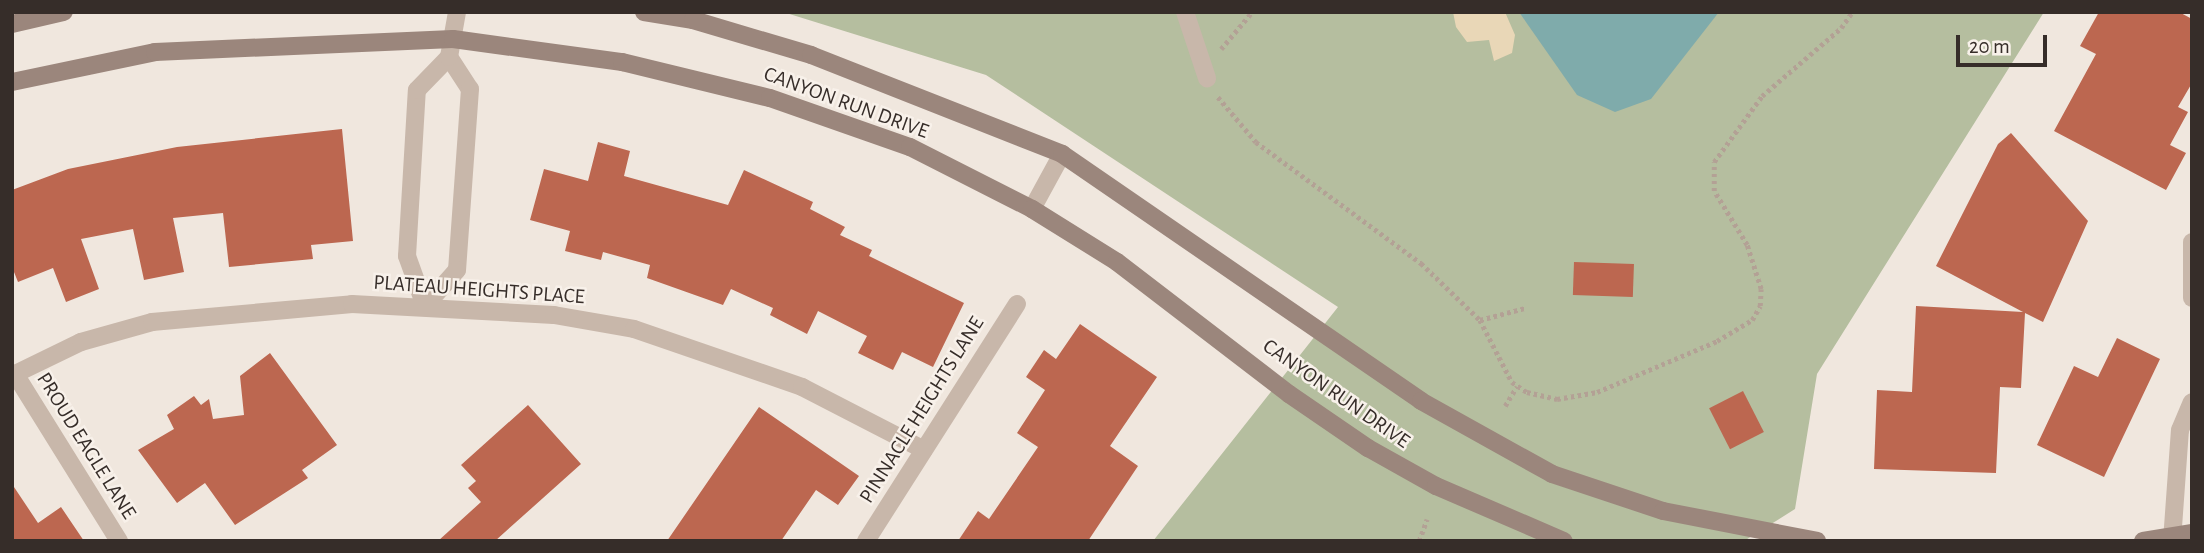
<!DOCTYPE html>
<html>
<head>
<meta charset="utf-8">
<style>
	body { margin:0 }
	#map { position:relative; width:2204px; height:553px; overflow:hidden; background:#f0e7de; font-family:"Alegreya Sans",sans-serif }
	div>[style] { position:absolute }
	.green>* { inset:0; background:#b5be9f }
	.sand>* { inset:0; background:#e9d7b7 }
	.water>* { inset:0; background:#7fabab }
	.building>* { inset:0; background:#bc6750; transform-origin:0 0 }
	.path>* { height:4.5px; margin-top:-2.25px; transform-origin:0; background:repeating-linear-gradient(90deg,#b3a195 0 3.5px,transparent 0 7px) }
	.lane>* { height:18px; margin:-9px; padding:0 9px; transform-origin:9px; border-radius:9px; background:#c8b7aa }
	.street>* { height:18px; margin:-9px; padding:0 9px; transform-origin:9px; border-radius:9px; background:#c8b7aa }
	.secondary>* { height:18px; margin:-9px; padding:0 9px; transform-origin:9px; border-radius:9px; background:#9b867c }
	span { translate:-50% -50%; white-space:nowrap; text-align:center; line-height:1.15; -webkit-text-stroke:5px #f8f1ea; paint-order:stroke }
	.street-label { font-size:21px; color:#362d29 }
	.frame { position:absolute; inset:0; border:14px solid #362d29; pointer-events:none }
	.scale { position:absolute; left:1956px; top:35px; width:91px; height:32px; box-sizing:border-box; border:4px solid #362d29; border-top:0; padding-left:9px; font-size:21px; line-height:24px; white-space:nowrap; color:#362d29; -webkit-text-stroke:5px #f8f1ea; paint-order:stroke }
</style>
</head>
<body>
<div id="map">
	<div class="green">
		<div style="clip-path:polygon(783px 12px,2044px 12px,1817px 374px,1795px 509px,1744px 541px,1153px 541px,1338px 307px,986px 75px)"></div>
	</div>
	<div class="sand">
		<div style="clip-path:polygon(1453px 12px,1505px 12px,1515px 35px,1512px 53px,1494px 61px,1489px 40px,1467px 42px,1456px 27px)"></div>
	</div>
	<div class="water">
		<div style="clip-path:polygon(1519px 12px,1719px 12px,1651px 99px,1615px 112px,1577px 95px)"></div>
	</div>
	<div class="building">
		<div style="clip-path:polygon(2099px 12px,2179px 12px,2192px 19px,2192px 83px,2178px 107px,2188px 112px,2170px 145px,2186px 153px,2166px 190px,2054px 131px,2096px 54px,2080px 46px)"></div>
		<div style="clip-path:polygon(342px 129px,353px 241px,311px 245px,313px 259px,229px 267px,223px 213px,173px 218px,184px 272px,144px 280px,133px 229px,81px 239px,99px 289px,66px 302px,53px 268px,18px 282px,12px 267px,12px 190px,68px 169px,177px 147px)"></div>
		<div style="clip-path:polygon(2011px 133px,2088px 221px,2043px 322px,2025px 313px,2021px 388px,2000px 387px,1996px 473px,1874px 469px,1877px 390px,1912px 392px,1916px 306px,2023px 312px,1936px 266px,1998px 144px)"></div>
		<div style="clip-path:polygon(598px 142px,630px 151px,624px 176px,728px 205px,744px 170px,813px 202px,810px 209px,845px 227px,840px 235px,872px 250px,869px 256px,964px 303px,933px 367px,902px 352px,893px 370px,858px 353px,867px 336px,818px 311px,807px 334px,770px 315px,773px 308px,731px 289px,723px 305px,647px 278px,650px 265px,603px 252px,601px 260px,565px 251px,570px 231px,530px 220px,544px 169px,588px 181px)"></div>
		<div style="left:1574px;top:262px;width:60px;height:33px;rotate:2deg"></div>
		<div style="clip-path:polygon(1080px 324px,1157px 377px,1110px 446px,1138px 466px,1088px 541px,958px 541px,978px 511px,989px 519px,1038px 447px,1017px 433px,1045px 390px,1026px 377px,1044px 350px,1056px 359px)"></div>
		<div style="clip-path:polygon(2117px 338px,2160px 359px,2104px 477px,2037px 445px,2074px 366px,2098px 377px)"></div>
		<div style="clip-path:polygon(270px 353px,337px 445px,302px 470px,308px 478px,235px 525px,205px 483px,177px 503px,138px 450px,174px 429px,167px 415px,194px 396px,201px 405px,209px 399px,213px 419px,244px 415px,240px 376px)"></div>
		<div style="left:1743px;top:391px;width:46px;height:38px;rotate:63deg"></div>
		<div style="clip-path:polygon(528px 405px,581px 464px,495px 541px,438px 541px,481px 502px,468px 488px,476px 481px,461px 465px)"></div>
		<div style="clip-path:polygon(759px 407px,859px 476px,838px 505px,816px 490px,781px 541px,667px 541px)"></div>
		<div style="clip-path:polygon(12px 484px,38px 523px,61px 507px,84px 541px,12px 541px)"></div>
	</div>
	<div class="path">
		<div style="left:1221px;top:49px;width:48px;rotate:-50deg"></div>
		<div style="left:1218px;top:97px;width:59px;rotate:49.8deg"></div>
		<div style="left:1256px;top:142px;width:205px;rotate:36.3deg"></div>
		<div style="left:1421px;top:263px;width:82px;rotate:44deg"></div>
		<div style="left:1480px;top:320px;width:47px;rotate:-14.9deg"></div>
		<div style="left:1480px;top:320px;width:70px;rotate:62.7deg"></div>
		<div style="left:1512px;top:382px;width:18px;rotate:34deg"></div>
		<div style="left:1527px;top:392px;width:31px;rotate:13deg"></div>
		<div style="left:1557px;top:399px;width:41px;rotate:-9.9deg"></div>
		<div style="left:1597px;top:392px;width:130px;rotate:-23deg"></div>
		<div style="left:1717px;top:341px;width:41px;rotate:-31deg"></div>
		<div style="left:1752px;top:320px;width:16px;rotate:-60deg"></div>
		<div style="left:1760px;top:306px;width:17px;rotate:-87deg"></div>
		<div style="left:1761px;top:289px;width:46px;rotate:-107.7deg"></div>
		<div style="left:1747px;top:245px;width:63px;rotate:-121.4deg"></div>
		<div style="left:1714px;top:191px;width:29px;rotate:-90deg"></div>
		<div style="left:1714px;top:162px;width:82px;rotate:-54deg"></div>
		<div style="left:1762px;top:96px;width:104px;rotate:-40.7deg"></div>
		<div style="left:1841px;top:28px;width:19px;rotate:-55deg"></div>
		<div style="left:1505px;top:406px;width:23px;rotate:-59deg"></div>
		<div style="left:1419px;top:541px;width:23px;rotate:-70deg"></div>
	</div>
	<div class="lane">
		<div style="left:1185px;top:12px;width:70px;rotate:71.6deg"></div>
		<div style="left:1032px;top:209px;width:63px;rotate:-61.4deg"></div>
	</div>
	<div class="street">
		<div style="left:449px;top:57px;width:38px;rotate:57deg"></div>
		<div style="left:470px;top:89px;width:181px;rotate:94.1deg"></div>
		<div style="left:457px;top:270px;width:48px;rotate:131.6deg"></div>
		<div style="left:425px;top:306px;width:53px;rotate:-109.8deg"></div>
		<div style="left:407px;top:256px;width:166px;rotate:-86.6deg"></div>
		<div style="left:417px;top:90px;width:46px;rotate:-45.9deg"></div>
		<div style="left:449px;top:57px;width:46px;rotate:-79.9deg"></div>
		<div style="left:2192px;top:242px;width:56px;rotate:90deg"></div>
		<div style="left:119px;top:541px;width:197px;rotate:-121.9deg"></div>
		<div style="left:15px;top:374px;width:73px;rotate:-25.9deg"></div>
		<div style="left:81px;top:342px;width:74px;rotate:-15.7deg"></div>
		<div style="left:152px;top:322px;width:201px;rotate:-5.1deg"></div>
		<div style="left:352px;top:304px;width:202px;rotate:3.1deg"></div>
		<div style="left:554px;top:315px;width:81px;rotate:9.9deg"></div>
		<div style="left:634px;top:329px;width:178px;rotate:19deg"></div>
		<div style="left:802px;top:387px;width:137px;rotate:27.3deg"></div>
		<div style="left:866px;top:541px;width:281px;rotate:-57.5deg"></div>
		<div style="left:2172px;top:541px;width:111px;rotate:-85.9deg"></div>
		<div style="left:2180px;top:430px;width:30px;rotate:-67deg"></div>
	</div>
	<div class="secondary">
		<div style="left:644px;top:12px;width:50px;rotate:9.3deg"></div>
		<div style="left:693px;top:20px;width:123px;rotate:16.5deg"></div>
		<div style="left:811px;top:55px;width:270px;rotate:21.5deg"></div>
		<div style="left:1062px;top:154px;width:436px;rotate:34.5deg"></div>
		<div style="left:1421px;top:401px;width:150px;rotate:29.1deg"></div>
		<div style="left:1552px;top:474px;width:117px;rotate:18.4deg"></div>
		<div style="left:1663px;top:511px;width:157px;rotate:11deg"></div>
		<div style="left:12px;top:24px;width:53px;rotate:-13deg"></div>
		<div style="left:12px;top:82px;width:146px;rotate:-11.8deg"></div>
		<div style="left:155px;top:52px;width:298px;rotate:-2.5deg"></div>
		<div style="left:453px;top:39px;width:171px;rotate:7.8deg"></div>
		<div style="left:622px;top:62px;width:152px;rotate:13.7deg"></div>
		<div style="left:770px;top:98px;width:148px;rotate:19.3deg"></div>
		<div style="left:910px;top:147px;width:137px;rotate:26.9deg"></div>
		<div style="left:1032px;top:209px;width:100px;rotate:31.9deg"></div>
		<div style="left:1117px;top:262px;width:217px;rotate:37.5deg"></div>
		<div style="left:1289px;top:394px;width:96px;rotate:34.4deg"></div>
		<div style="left:1368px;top:448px;width:78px;rotate:29.2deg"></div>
		<div style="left:1436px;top:486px;width:139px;rotate:23.3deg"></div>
		<div style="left:2143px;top:541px;width:50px;rotate:-9.3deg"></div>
	</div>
	<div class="street-label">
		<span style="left:846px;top:103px;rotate:20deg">CANYON RUN DRIVE</span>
		<span style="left:479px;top:290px;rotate:4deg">PLATEAU HEIGHTS PLACE</span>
		<span style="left:1336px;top:394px;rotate:35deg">CANYON RUN DRIVE</span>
		<span style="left:922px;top:410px;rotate:-58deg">PINNACLE HEIGHTS LANE</span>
		<span style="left:86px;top:446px;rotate:58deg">PROUD EAGLE LANE</span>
	</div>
	<div class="frame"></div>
	<div class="scale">20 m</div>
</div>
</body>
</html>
